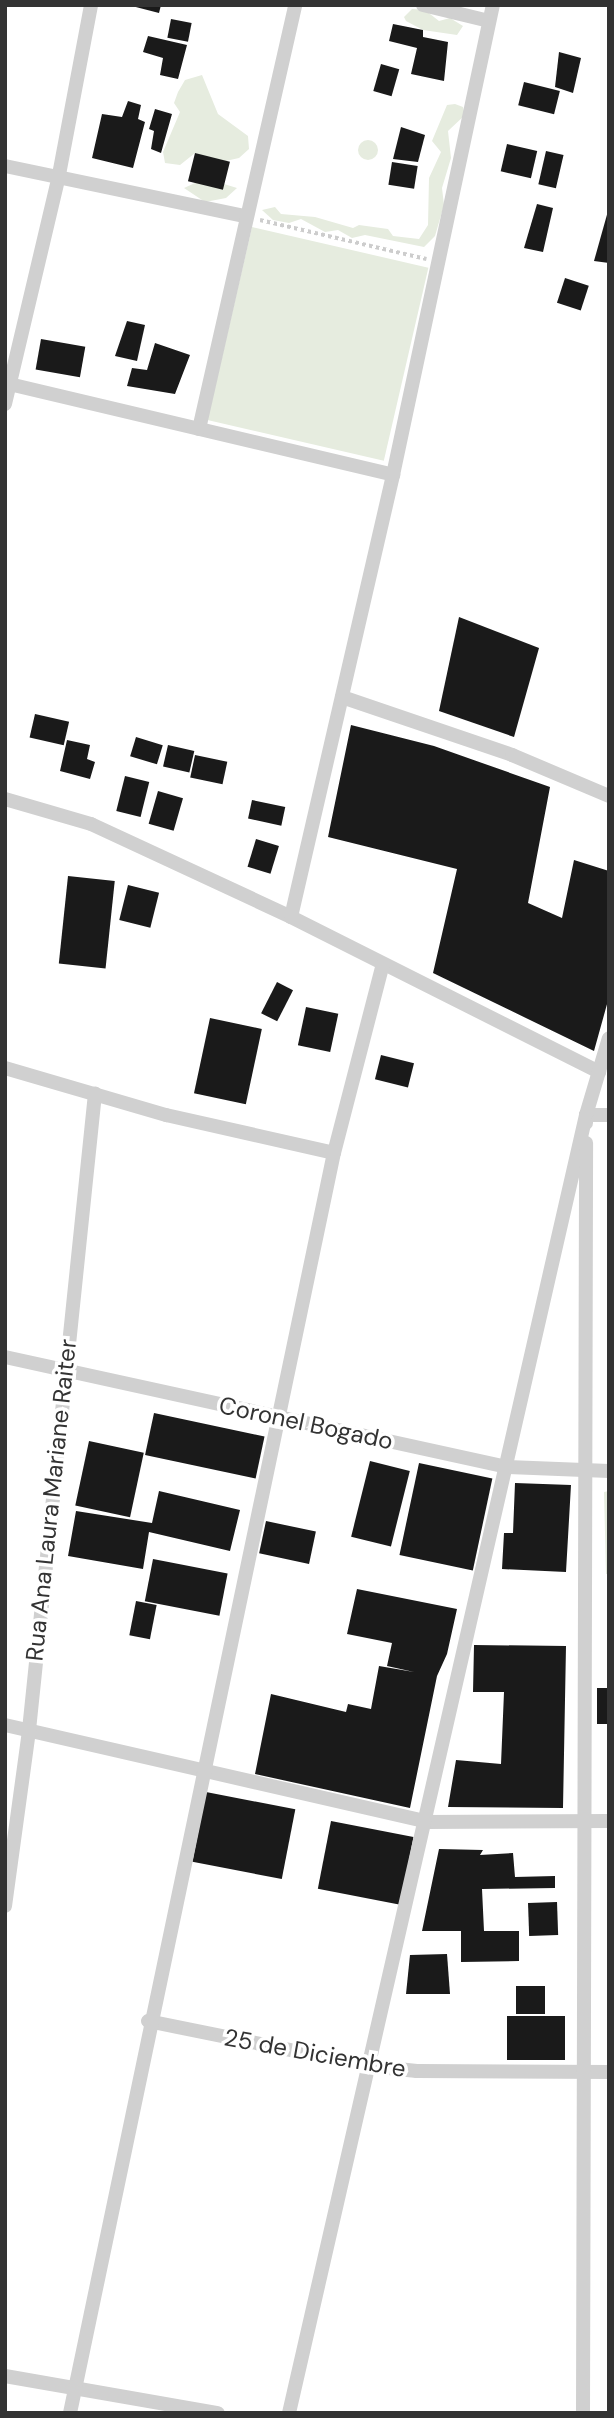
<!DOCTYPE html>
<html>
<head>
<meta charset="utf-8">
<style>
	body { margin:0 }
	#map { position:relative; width:614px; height:2418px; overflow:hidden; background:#fff; font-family:"DM Sans",sans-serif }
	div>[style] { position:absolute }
	.green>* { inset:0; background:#e6ecdf; transform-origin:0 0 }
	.round { border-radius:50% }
	.building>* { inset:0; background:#1a1a1a; transform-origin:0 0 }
	.path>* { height:3.5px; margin-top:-1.75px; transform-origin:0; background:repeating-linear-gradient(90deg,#cdcdcd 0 3.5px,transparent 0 7px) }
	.minor>* { height:14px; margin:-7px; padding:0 7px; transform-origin:7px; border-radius:7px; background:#d0d0d0 }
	span { translate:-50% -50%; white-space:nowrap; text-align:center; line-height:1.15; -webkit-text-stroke:7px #fff; paint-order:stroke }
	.street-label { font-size:24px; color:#333 }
	.frame { position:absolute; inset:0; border:7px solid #333; pointer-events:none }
</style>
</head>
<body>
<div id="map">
	<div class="green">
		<div style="clip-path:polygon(412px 9px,425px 10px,439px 21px,450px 18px,463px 26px,457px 35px,423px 30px,406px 21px,404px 17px)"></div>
		<div style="clip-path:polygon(202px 75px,218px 114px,248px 136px,249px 149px,239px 158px,221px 162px,195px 153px,180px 165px,165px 163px,163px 152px,180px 112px,174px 103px,178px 92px,185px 80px)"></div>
		<div style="clip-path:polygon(455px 104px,463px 107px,465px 115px,448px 131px,451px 158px,442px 188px,444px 205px,435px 236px,424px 247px,365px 235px,352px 238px,338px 230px,325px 232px,301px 219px,289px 223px,273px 220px,262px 210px,275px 207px,281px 214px,315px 217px,353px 228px,359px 225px,388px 229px,393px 236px,419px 239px,428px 225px,429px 178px,441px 152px,432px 141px,447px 105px)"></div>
		<div class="round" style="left:358px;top:140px;width:20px;height:20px"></div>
		<div style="clip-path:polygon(195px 183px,224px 184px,237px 188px,226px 198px,205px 202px,184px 188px)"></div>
		<div style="left:252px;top:227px;width:181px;height:198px;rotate:13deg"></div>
		<div style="clip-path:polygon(609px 1491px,609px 1574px,606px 1574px,604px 1492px)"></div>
	</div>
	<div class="building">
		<div style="clip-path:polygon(128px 5px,161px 5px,159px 13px)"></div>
		<div style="left:171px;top:19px;width:21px;height:19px;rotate:11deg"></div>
		<div style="clip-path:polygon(393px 24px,423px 30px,423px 37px,448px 42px,444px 81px,411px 74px,417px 48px,389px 41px)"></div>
		<div style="clip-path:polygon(148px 36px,187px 45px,178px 79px,160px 75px,163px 58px,143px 52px)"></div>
		<div style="clip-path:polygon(559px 52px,581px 58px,573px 93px,555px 87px)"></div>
		<div style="left:381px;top:64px;width:19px;height:28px;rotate:16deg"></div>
		<div style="left:524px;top:82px;width:37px;height:24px;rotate:14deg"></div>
		<div style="clip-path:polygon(128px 101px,141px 105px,138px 119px,145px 122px,133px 168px,92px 158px,102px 114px,122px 117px)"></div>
		<div style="clip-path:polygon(155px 109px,172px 114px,161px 153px,151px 149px,154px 131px,149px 129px)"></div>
		<div style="clip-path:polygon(401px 127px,425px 135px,418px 162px,393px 159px)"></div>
		<div style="left:507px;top:144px;width:31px;height:28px;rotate:13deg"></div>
		<div style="left:546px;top:151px;width:18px;height:34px;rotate:13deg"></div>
		<div style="left:195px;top:153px;width:36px;height:29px;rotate:14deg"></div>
		<div style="left:392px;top:162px;width:26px;height:23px;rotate:9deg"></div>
		<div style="clip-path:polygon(537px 204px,553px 208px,543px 252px,524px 248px)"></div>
		<div style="clip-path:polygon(608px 211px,609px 211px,609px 263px,594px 261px)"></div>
		<div style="left:565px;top:278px;width:25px;height:26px;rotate:18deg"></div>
		<div style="clip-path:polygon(127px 321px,145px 325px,137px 361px,115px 356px)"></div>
		<div style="left:41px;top:339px;width:45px;height:31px;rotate:10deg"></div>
		<div style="clip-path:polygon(155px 343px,190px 355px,175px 394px,127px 386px,132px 368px,147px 370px)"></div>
		<div style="clip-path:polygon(459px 617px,539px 648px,514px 737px,439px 711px)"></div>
		<div style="left:35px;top:714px;width:35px;height:24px;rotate:13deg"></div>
		<div style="clip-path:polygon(351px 725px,434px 746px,550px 787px,528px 903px,562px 918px,574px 860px,609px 871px,609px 997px,594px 1051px,433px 973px,457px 869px,328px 837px)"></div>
		<div style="left:136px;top:737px;width:28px;height:20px;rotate:17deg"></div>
		<div style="clip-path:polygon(67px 740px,90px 745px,87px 759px,95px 762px,90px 779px,60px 771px)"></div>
		<div style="left:168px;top:745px;width:27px;height:22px;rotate:13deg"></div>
		<div style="left:195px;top:755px;width:33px;height:23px;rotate:12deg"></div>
		<div style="left:125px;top:776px;width:25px;height:36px;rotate:14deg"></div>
		<div style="left:158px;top:791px;width:26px;height:34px;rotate:16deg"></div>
		<div style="left:252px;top:800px;width:34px;height:19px;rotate:12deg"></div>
		<div style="left:256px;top:839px;width:24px;height:29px;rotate:17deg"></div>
		<div style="left:68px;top:876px;width:47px;height:88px;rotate:6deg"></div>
		<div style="left:128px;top:885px;width:32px;height:36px;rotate:14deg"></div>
		<div style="left:277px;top:982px;width:18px;height:35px;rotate:27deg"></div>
		<div style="left:306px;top:1007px;width:33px;height:39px;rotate:12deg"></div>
		<div style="left:210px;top:1018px;width:53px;height:77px;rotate:12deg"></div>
		<div style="left:381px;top:1055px;width:34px;height:25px;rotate:14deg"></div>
		<div style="left:154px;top:1413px;width:113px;height:43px;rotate:12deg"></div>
		<div style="left:89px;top:1441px;width:56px;height:66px;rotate:12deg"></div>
		<div style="left:370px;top:1461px;width:41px;height:78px;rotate:14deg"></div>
		<div style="left:419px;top:1463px;width:75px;height:94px;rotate:12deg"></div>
		<div style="clip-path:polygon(515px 1483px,571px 1485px,566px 1572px,502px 1569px,504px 1533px,513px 1533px)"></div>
		<div style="clip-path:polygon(159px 1491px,240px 1510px,230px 1551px,149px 1532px,143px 1569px,68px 1556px,76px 1511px,152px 1523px)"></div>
		<div style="left:266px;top:1521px;width:51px;height:33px;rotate:12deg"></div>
		<div style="left:153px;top:1559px;width:76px;height:43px;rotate:11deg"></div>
		<div style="clip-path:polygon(357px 1589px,457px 1609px,447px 1654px,437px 1676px,410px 1808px,255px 1774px,271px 1694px,346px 1712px,348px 1704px,371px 1709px,379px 1666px,414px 1672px,387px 1666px,392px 1643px,347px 1634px)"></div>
		<div style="left:136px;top:1601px;width:21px;height:35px;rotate:11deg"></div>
		<div style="clip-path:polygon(474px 1645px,566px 1646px,563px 1808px,448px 1807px,456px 1760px,501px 1764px,504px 1692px,473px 1692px)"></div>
		<div style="left:609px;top:1688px;width:36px;height:12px;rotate:90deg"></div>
		<div style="left:206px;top:1792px;width:91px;height:71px;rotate:11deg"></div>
		<div style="left:331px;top:1821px;width:84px;height:69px;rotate:11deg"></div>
		<div style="clip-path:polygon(439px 1849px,483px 1850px,480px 1855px,513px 1853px,515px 1877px,555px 1876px,555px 1888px,482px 1889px,484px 1931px,519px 1931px,519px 1961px,461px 1962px,461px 1931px,422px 1931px)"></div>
		<div style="left:557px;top:1902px;width:33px;height:29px;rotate:88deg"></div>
		<div style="clip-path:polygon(447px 1954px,450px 1994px,406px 1994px,410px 1955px)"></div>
		<div style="left:545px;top:1986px;width:28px;height:29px;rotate:90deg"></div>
		<div style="left:507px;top:2016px;width:58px;height:44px"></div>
	</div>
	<div class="path">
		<div style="left:260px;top:220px;width:171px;rotate:13.2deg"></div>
	</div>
	<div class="minor">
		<div style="left:423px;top:5px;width:68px;rotate:13.6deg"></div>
		<div style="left:5px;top:166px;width:245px;rotate:11.8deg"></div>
		<div style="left:5px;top:383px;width:399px;rotate:13.3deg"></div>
		<div style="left:5px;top:404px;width:230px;rotate:-76.7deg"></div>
		<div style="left:58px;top:180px;width:178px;rotate:-79.3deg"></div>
		<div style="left:199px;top:429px;width:435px;rotate:-77.2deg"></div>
		<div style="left:342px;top:697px;width:180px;rotate:18.8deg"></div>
		<div style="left:512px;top:755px;width:105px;rotate:22.9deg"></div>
		<div style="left:5px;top:799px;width:90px;rotate:16.2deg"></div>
		<div style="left:91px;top:824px;width:221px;rotate:24.9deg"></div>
		<div style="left:291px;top:917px;width:345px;rotate:26.7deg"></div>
		<div style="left:291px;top:917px;width:454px;rotate:-77deg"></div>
		<div style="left:393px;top:475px;width:481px;rotate:-78deg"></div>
		<div style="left:5px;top:1068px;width:168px;rotate:16.3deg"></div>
		<div style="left:166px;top:1115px;width:172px;rotate:12.7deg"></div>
		<div style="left:586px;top:1123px;width:8px;rotate:-90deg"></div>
		<div style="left:586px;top:1115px;width:23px"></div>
		<div style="left:5px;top:1357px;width:514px;rotate:12.36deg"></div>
		<div style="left:507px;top:1467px;width:102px;rotate:2.2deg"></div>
		<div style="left:5px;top:1725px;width:433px;rotate:12.9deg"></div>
		<div style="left:427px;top:1822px;width:182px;rotate:-0.3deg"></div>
		<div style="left:5px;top:1906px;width:178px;rotate:-82.2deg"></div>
		<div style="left:29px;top:1730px;width:640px;rotate:-84.08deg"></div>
		<div style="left:148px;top:2021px;width:227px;rotate:11.5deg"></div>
		<div style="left:370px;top:2066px;width:47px;rotate:6.1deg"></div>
		<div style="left:417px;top:2071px;width:192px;rotate:0.3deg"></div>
		<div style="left:5px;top:2376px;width:216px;rotate:9.9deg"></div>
		<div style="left:70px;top:2413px;width:1287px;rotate:-78.17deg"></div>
		<div style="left:334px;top:1153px;width:195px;rotate:-75.5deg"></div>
		<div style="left:289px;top:2413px;width:1332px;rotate:-77.11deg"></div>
		<div style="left:586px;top:1115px;width:80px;rotate:-73.4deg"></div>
		<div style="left:583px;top:2413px;width:1270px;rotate:-89.86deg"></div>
	</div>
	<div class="street-label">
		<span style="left:306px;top:1423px;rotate:12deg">Coronel Bogado</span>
		<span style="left:51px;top:1500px;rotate:-84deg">Rua Ana Laura Mariane Raiter</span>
		<span style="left:315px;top:2053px;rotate:10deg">25 de Diciembre</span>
	</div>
	<div class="frame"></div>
</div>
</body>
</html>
